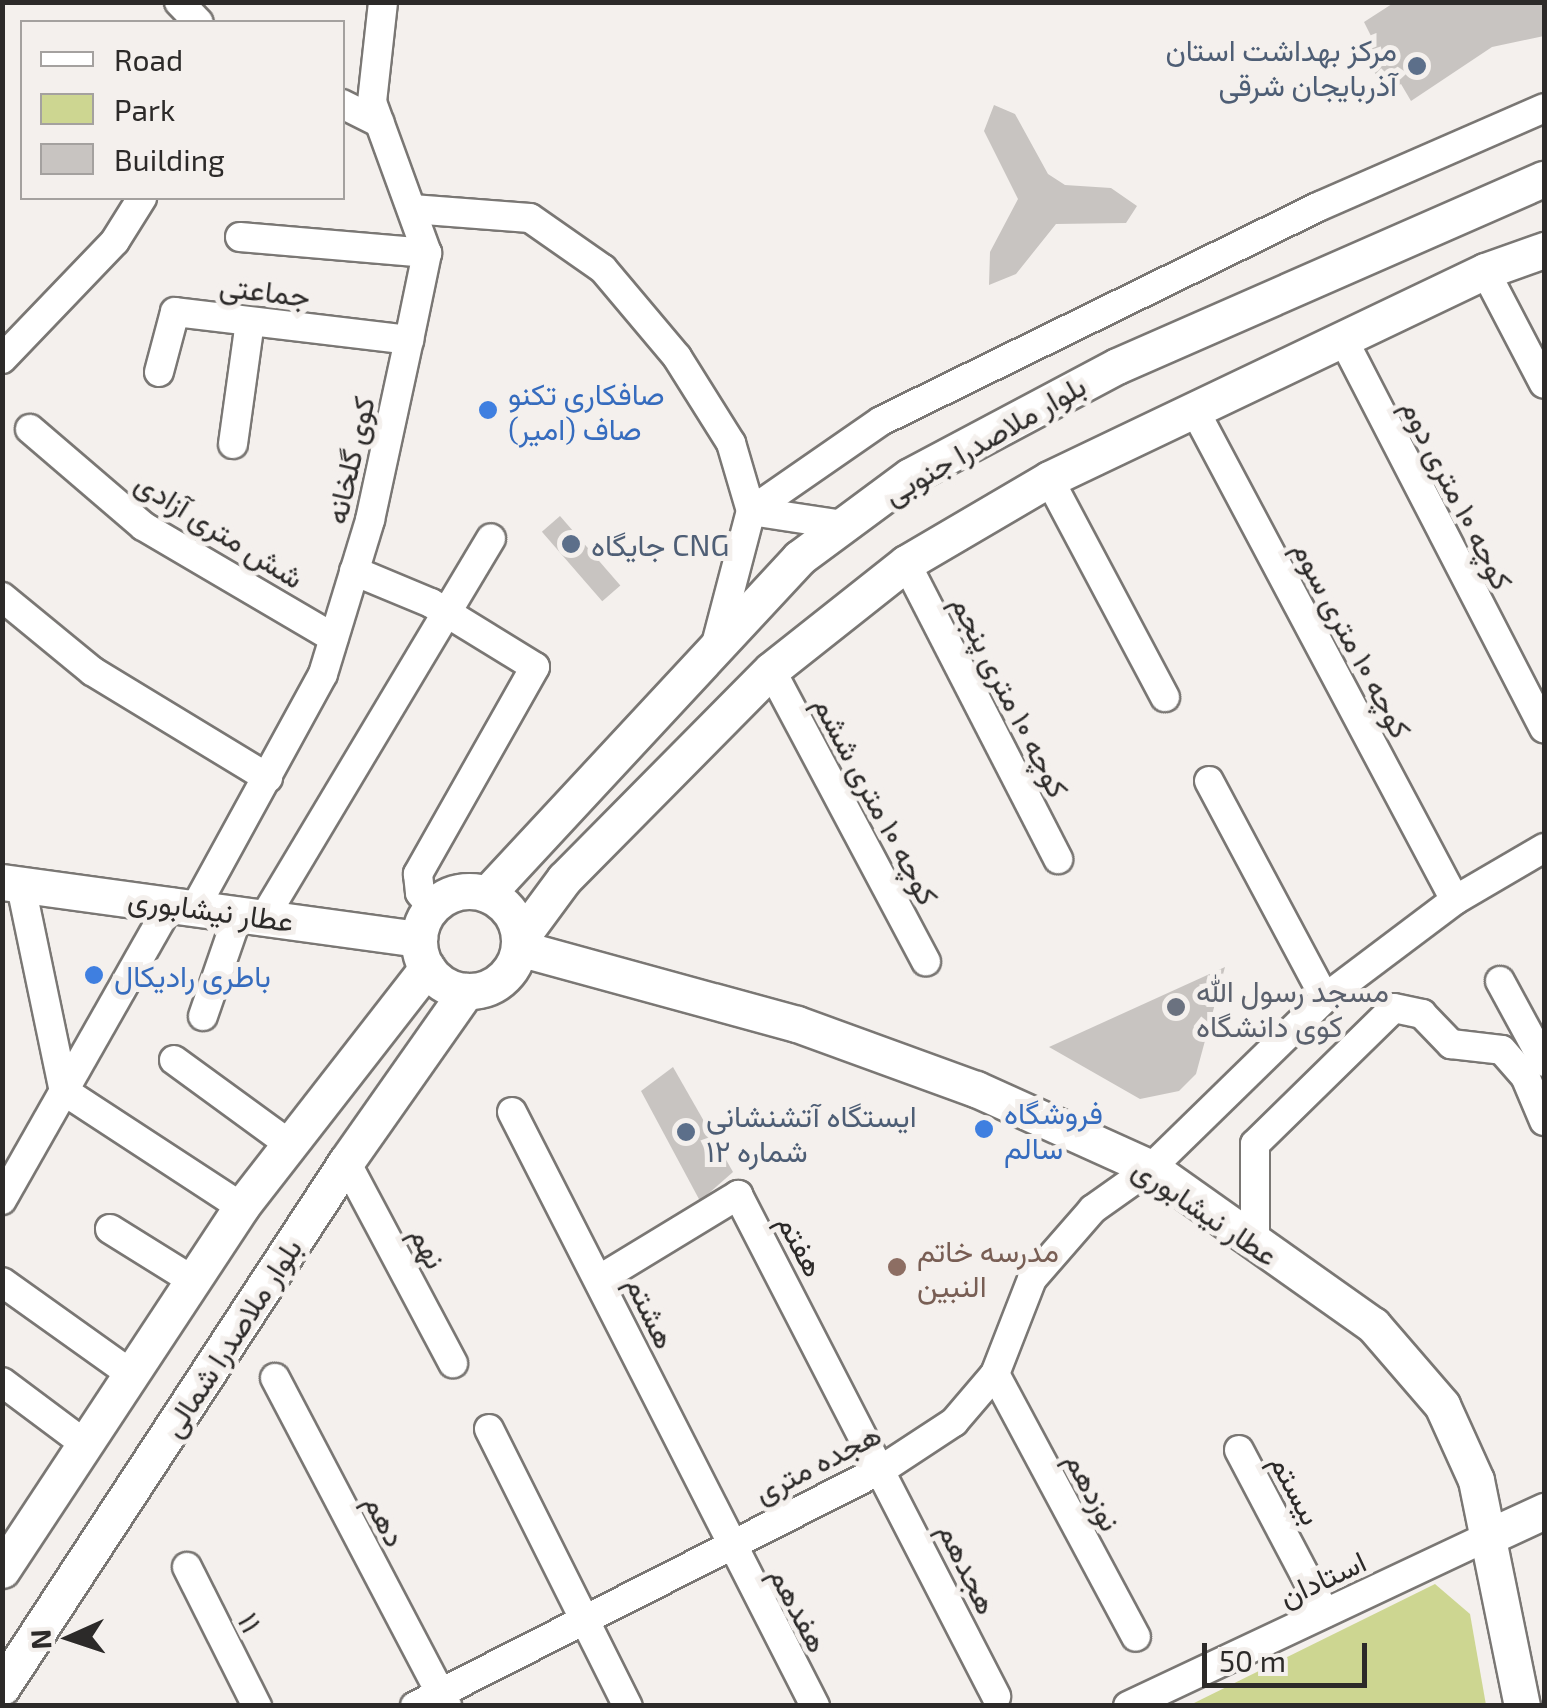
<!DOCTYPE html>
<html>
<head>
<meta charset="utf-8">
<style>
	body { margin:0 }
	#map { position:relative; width:1547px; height:1708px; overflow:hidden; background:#f4f0ed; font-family:"Exo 2",Vazirmatn,sans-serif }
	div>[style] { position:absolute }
	.green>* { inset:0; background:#cdd691 }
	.building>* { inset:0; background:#c8c4c1; transform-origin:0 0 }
	.roads { filter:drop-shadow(2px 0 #7a7774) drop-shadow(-2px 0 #7a7774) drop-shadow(0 2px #7a7774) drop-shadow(0 -2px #7a7774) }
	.minor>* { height:28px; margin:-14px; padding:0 14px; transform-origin:14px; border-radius:14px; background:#fff }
	.major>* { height:35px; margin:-17.5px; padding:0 17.5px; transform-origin:17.5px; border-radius:17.5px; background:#fff }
	.major>.ring { margin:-17.5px; padding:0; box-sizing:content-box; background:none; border:35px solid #fff; border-radius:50% }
	.dots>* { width:28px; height:28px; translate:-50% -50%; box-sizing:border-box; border:5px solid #f4f0ed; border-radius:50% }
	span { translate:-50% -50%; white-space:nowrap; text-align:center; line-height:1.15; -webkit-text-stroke:10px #f4f0ed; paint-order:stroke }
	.service-label { font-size:30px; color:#4e5e75 }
	.right { translate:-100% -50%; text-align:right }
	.left { translate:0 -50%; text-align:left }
	.street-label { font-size:30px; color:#2c2a29 }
	.shop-label { font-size:30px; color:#366cbe }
	.worship-label { font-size:30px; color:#5b616d }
	.education-label { font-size:30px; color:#785e54 }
	.frame { position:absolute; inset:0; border:5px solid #2c2a29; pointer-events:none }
	.legend { position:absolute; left:20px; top:20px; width:325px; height:180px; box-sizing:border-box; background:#f4f0ed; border:2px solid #a4a19f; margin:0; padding:12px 18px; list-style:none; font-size:30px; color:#2c2a29 }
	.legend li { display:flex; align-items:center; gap:20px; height:50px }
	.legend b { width:50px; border:2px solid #a4a19f }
	.north { position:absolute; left:20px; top:1588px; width:100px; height:100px; -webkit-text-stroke:8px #f4f0ed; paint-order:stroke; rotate:267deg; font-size:28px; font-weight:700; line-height:40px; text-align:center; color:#2c2a29 }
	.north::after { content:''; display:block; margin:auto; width:35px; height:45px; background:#2c2a29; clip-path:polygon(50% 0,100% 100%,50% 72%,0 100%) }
	.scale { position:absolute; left:1202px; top:1643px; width:165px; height:45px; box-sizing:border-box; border:5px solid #2c2a29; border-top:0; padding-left:12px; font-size:30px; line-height:35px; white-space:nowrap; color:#2c2a29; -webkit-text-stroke:8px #f4f0ed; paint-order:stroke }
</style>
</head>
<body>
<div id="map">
	<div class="green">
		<div style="clip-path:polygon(1435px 1584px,1470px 1614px,1486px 1705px,1190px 1705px)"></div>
	</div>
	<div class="building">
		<div style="clip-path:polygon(1395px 2px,1544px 2px,1544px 36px,1492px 47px,1411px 101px,1401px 84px,1388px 92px,1357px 47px,1373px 40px,1364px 22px)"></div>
		<div style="clip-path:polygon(994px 105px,1015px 114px,1048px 174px,1065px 185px,1111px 188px,1137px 206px,1126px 223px,1056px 224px,1016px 274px,989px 285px,990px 252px,1018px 199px,984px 131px)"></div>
		<div style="left:560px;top:516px;width:92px;height:24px;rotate:49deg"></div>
		<div style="clip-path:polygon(1225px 967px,1196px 1074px,1179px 1091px,1140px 1099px,1049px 1047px)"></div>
		<div style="clip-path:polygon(673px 1067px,733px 1172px,700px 1201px,641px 1091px)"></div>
	</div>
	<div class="roads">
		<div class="minor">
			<div style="left:179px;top:2px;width:28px;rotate:46deg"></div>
			<div style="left:342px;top:104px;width:42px;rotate:26.6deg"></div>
			<div style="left:412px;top:209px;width:118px;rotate:4.4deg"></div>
			<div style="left:530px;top:218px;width:89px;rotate:34.9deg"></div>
			<div style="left:603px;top:269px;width:115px;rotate:49.9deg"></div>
			<div style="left:677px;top:357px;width:102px;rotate:57.9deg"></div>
			<div style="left:731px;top:443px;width:71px;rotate:73.6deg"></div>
			<div style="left:751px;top:511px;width:158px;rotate:-34.7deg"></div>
			<div style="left:881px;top:421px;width:489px;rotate:-26.1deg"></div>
			<div style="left:1320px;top:206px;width:244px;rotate:-23.6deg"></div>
			<div style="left:240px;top:237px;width:188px;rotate:4.9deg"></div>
			<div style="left:1485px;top:271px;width:127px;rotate:62.4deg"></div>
			<div style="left:1344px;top:341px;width:436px;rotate:62.7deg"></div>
			<div style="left:2px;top:359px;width:163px;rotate:-46.2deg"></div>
			<div style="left:115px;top:241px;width:51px;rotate:-57.9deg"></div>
			<div style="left:159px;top:372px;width:62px;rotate:-75.1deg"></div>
			<div style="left:175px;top:312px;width:236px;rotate:6.8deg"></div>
			<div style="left:1194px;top:409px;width:556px;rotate:62.01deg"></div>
			<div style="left:30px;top:429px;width:149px;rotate:40.6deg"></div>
			<div style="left:143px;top:526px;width:221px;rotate:30.4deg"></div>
			<div style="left:233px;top:444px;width:123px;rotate:-82.1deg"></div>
			<div style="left:1049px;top:479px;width:247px;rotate:62deg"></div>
			<div style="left:906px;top:563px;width:333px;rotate:62.8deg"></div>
			<div style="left:354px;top:571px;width:83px;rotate:22.6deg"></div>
			<div style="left:431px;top:603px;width:122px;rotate:31.6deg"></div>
			<div style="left:535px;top:667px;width:238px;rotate:119.5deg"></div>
			<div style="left:418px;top:874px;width:19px;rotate:84deg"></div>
			<div style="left:420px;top:893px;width:19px;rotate:51deg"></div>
			<div style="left:2px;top:597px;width:117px;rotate:39.4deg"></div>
			<div style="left:92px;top:671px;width:206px;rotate:31.3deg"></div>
			<div style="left:715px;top:648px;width:142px;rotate:-75.3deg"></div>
			<div style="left:751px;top:511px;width:92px;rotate:8.7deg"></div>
			<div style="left:771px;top:670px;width:330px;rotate:62deg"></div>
			<div style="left:1209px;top:781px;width:246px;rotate:61.9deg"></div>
			<div style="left:21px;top:886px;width:209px;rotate:78.2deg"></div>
			<div style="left:64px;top:1091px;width:212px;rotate:33.2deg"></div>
			<div style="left:196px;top:906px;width:264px;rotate:-61.3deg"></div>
			<div style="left:323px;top:674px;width:161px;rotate:-73deg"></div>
			<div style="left:370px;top:520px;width:184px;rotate:-77.8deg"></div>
			<div style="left:409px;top:340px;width:89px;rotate:-78.3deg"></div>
			<div style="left:427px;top:253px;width:161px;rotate:-110deg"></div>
			<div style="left:372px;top:102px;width:101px;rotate:-83.7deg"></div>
			<div style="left:265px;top:916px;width:440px;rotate:-59.1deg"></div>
			<div style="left:1500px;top:981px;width:92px;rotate:61.5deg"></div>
			<div style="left:203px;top:1016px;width:110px;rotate:-70.9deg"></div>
			<div style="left:174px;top:1060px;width:141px;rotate:36.1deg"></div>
			<div style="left:512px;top:1112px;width:667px;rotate:62.97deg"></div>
			<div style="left:346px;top:1162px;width:228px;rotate:62deg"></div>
			<div style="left:2px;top:1200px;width:342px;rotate:-60.4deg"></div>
			<div style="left:110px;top:1229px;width:97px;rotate:31.9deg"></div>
			<div style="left:1255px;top:1242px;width:98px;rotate:-90deg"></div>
			<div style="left:1255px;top:1144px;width:194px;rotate:-44.4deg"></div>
			<div style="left:1394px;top:1008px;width:29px;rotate:12deg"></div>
			<div style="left:1422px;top:1014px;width:42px;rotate:46deg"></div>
			<div style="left:1451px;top:1044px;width:51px;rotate:6.7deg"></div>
			<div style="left:1502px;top:1050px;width:35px;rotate:49deg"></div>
			<div style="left:1525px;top:1076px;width:49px;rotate:67.1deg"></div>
			<div style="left:600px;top:1279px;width:162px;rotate:-31.3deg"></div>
			<div style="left:738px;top:1195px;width:564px;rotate:62.75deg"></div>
			<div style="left:2px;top:1282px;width:158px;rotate:35.5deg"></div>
			<div style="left:995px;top:1374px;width:298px;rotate:61.8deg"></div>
			<div style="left:275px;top:1378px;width:370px;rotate:62.3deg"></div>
			<div style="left:2px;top:1382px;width:104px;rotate:36.8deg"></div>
			<div style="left:489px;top:1429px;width:310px;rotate:63.4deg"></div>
			<div style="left:1239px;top:1450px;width:184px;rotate:62.2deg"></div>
			<div style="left:187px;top:1567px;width:156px;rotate:63.3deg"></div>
			<div style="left:415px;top:1706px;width:526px;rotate:-26.91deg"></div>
			<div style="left:884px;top:1468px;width:84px;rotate:-33.3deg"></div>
			<div style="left:954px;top:1422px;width:63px;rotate:-49.5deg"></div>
			<div style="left:995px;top:1374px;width:102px;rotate:-68.7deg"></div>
			<div style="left:1032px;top:1279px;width:93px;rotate:-48.9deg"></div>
			<div style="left:1093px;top:1209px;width:71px;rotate:-35.3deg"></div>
			<div style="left:1151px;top:1168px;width:243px;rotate:-44.3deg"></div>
			<div style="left:1325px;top:998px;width:163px;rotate:-37deg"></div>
			<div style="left:1455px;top:900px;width:103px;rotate:-30.3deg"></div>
			<div style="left:1128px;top:1706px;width:400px;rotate:-25.2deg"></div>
		</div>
		<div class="major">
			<div style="left:2px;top:882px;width:421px;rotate:7.8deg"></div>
			<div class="ring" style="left:419px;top:891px;width:65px;height:65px"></div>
			<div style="left:487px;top:894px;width:459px;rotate:-47.1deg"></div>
			<div style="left:799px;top:558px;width:138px;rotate:-36.5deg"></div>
			<div style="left:910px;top:476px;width:234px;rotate:-28deg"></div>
			<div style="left:1117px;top:366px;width:466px;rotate:-23.7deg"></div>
			<div style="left:519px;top:940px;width:76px;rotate:-53.6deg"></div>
			<div style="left:564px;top:879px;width:294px;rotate:-45.3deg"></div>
			<div style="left:771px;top:670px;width:172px;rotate:-38.4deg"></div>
			<div style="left:906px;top:563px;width:166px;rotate:-30.4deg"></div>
			<div style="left:1049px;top:479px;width:483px;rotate:-25.5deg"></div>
			<div style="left:1485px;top:271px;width:63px;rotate:-19.6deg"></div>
			<div style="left:519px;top:948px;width:288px;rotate:15.3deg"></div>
			<div style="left:797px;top:1024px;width:190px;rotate:20deg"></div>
			<div style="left:976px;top:1089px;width:192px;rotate:24.3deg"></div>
			<div style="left:1151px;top:1168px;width:272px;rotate:35.3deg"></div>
			<div style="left:1373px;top:1325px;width:106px;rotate:49.2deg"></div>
			<div style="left:1442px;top:1405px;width:82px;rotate:65.6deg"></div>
			<div style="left:1476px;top:1480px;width:231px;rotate:78.5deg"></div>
			<div style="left:1490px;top:1536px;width:60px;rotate:-24.8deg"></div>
			<div style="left:2px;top:1570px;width:435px;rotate:-56.6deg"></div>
			<div style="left:241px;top:1207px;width:303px;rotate:-52.1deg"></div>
			<div style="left:2px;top:1687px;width:628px;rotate:-56.77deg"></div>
			<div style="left:346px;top:1162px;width:209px;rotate:-54.9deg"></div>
		</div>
	</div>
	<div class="dots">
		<div style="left:1417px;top:66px;background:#5c6f8a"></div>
		<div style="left:488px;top:410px;background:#3f7fe0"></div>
		<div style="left:571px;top:544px;background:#5c6f8a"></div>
		<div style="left:94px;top:975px;background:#3f7fe0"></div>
		<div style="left:1176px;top:1007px;background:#6b7280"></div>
		<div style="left:984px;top:1129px;background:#3f7fe0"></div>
		<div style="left:686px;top:1132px;background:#5c6f8a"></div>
		<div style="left:897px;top:1267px;background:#8d6e63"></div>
	</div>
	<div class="service-label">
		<span class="right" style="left:1397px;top:66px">مرکز بهداشت استان<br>آذربایجان شرقی</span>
		<span class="left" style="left:591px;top:544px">جایگاه CNG</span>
		<span class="left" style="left:706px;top:1132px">ایستگاه آتشنشانی<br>شماره ۱۲</span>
	</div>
	<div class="street-label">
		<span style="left:265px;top:290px;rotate:7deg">جماعتی</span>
		<span style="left:984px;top:439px;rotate:-30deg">بلوار ملاصدرا جنوبی</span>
		<span style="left:349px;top:460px;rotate:-77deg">کوی گلخانه</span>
		<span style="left:1458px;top:494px;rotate:63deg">کوچه ۱۰ متری دوم</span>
		<span style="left:220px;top:529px;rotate:32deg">شش متری آزادی</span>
		<span style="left:1353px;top:639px;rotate:62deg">کوچه ۱۰ متری سوم</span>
		<span style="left:1011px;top:696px;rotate:63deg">کوچه ۱۰ متری پنجم</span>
		<span style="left:877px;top:800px;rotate:62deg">کوچه ۱۰ متری ششم</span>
		<span style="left:211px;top:909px;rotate:8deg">عطار نیشابوری</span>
		<span style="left:1206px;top:1211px;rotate:34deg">عطار نیشابوری</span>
		<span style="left:802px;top:1245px;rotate:62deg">هفتم</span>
		<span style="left:429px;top:1247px;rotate:62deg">نهم</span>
		<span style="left:652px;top:1312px;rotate:64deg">هشتم</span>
		<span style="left:231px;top:1337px;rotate:-57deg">بلوار ملاصدرا شمالی</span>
		<span style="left:817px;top:1462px;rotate:-27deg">هجده متری</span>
		<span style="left:1297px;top:1489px;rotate:62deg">بیستم</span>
		<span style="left:1094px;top:1491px;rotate:62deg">نوزدهم</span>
		<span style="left:386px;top:1520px;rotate:62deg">دهم</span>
		<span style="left:969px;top:1568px;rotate:64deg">هجدهم</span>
		<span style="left:1322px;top:1578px;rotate:-25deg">استادان</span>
		<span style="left:800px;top:1609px;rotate:62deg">هفدهم</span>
		<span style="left:251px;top:1622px;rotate:63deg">۱۱</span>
	</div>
	<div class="shop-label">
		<span class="left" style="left:508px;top:410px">صافکاری تکنو<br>صاف (امیر)</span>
		<span class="left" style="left:114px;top:975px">باطری رادیکال</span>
		<span class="left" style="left:1004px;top:1129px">فروشگاه<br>سالم</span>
	</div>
	<div class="worship-label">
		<span class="left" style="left:1196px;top:1007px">مسجد رسول الله<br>کوی دانشگاه</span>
	</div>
	<div class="education-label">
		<span class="left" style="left:917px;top:1267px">مدرسه خاتم<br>النبین</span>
	</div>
	<div class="frame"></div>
	<ul class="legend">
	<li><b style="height:12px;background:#fff"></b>Road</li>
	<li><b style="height:28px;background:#cdd691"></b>Park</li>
	<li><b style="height:28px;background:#c8c4c1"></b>Building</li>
	</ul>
	<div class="north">N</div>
	<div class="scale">50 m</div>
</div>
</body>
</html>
